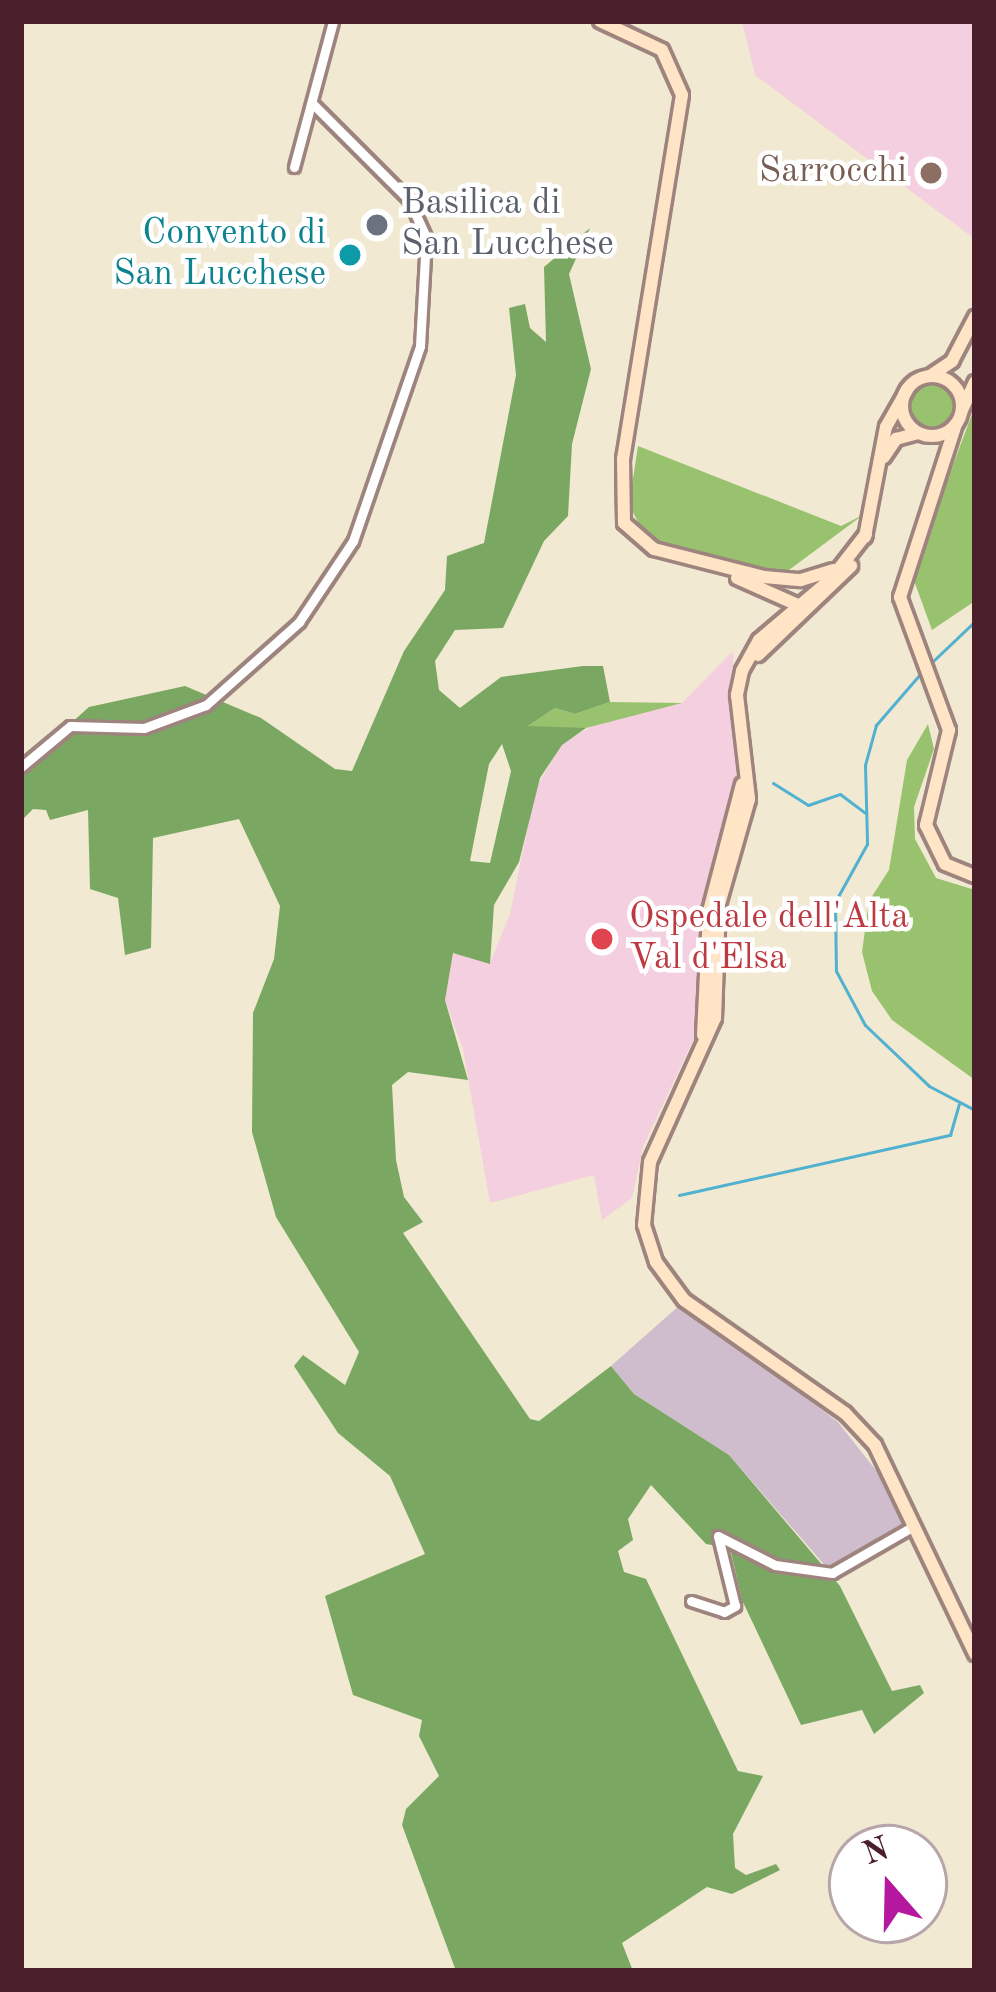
<!DOCTYPE html>
<html>
<head>
<meta charset="utf-8">
<style>
	body { margin:0 }
	#map { position:relative; width:996px; height:1992px; overflow:hidden; background:#f1e9d1; font-family:"Old Standard TT",serif }
	div>[style] { position:absolute }
	.built>* { inset:0; background:#f3cfdf }
	.industrial>* { inset:0; background:#cfbdce }
	.green>* { inset:0; background:#99c26f }
	.round { border-radius:50% }
	.forest>* { inset:0; background:#7aa862 }
	.stream>* { height:3px; margin:-1.5px; padding:0 1.5px; transform-origin:1.5px; border-radius:1.5px; background:#51b1d0 }
	.roads { filter:drop-shadow(3px 0 #9e847e) drop-shadow(-3px 0 #9e847e) drop-shadow(0 3px #9e847e) drop-shadow(0 -3px #9e847e) }
	.street>* { height:9px; margin:-4.5px; padding:0 4.5px; transform-origin:4.5px; border-radius:4.5px; background:#fff }
	.secondary>* { height:12px; margin:-6px; padding:0 6px; transform-origin:6px; border-radius:6px; background:#ffe4c6 }
	.secondary>.ring { margin:-6px; padding:0; box-sizing:content-box; background:none; border:12px solid #ffe4c6; border-radius:50% }
	.dots>* { width:33px; height:33px; translate:-50% -50%; box-sizing:border-box; border:6px solid #fff; border-radius:50% }
	span { translate:-50% -50%; white-space:nowrap; text-align:center; line-height:1.15; -webkit-text-stroke:9px #fff; paint-order:stroke }
	.education-label { font-size:36px; color:#785e54 }
	.right { translate:-100% -50%; text-align:right }
	.worship-label { font-size:36px; color:#5b616d }
	.left { translate:0 -50%; text-align:left }
	.culture-label { font-size:36px; color:#0d838f }
	.health-label { font-size:36px; color:#be3a42 }
	.frame { position:absolute; inset:0; border:24px solid #4a1f2b; pointer-events:none }
	.north { position:absolute; left:828px; top:1824px; width:120px; height:120px; box-sizing:border-box; background:#fff; border:3px solid #b7a5aa; border-radius:50%; rotate:340deg; font-size:33px; font-weight:700; line-height:48px; text-align:center; color:#4a1f2b }
	.north::after { content:''; display:block; margin:auto; width:42px; height:54px; background:#b5179e; clip-path:polygon(50% 0,100% 100%,50% 72%,0 100%) }
</style>
</head>
<body>
<div id="map">
	<div class="built">
		<div style="clip-path:polygon(742px 21px,975px 21px,975px 239px,755px 75px)"></div>
		<div style="clip-path:polygon(733px 651px,737px 782px,698px 1030px,643px 1147px,632px 1198px,602px 1220px,594px 1175px,490px 1203px,463px 1049px,445px 1000px,453px 953px,490px 963px,510px 914px,536px 788px,562px 744px,599px 722px,682px 703px)"></div>
	</div>
	<div class="industrial">
		<div style="clip-path:polygon(681px 1304px,838px 1422px,882px 1478px,903px 1523px,828px 1569px,729px 1455px,634px 1394px,611px 1366px)"></div>
	</div>
	<div class="green">
		<div class="round" style="left:909px;top:384px;width:46px;height:46px"></div>
		<div style="clip-path:polygon(975px 406px,972px 603px,932px 630px,912px 575px)"></div>
		<div style="clip-path:polygon(638px 446px,841px 526px,863px 515px,789px 570px,760px 570px,649px 543px,629px 505px)"></div>
		<div style="clip-path:polygon(610px 702px,682px 703px,586px 728px,525px 728px,555px 708px,575px 714px)"></div>
		<div style="clip-path:polygon(928px 724px,934px 749px,914px 807px,915px 839px,936px 878px,975px 890px,975px 1080px,892px 1020px,872px 991px,862px 952px,869px 901px,889px 870px,907px 760px)"></div>
	</div>
	<div class="forest">
		<div style="clip-path:polygon(evenodd,590px 228px,569px 274px,591px 369px,572px 444px,568px 516px,544px 541px,503px 628px,455px 630px,435px 661px,439px 690px,460px 708px,501px 677px,583px 666px,603px 666px,610px 702px,575px 714px,555px 708px,528px 726px,586px 728px,562px 745px,540px 778px,519px 862px,494px 905px,490px 964px,453px 953px,445px 1000px,468px 1080px,408px 1072px,392px 1085px,396px 1160px,404px 1197px,423px 1222px,403px 1233px,530px 1419px,539px 1421px,611px 1366px,634px 1394px,729px 1455px,840px 1586px,892px 1691px,920px 1685px,924px 1693px,874px 1734px,862px 1710px,801px 1725px,742px 1600px,730px 1548px,706px 1544px,651px 1485px,628px 1519px,633px 1540px,618px 1551px,624px 1572px,646px 1579px,738px 1771px,763px 1776px,733px 1834px,735px 1868px,746px 1875px,776px 1864px,780px 1870px,732px 1894px,707px 1887px,622px 1943px,633px 1971px,456px 1971px,402px 1825px,406px 1809px,439px 1776px,419px 1736px,422px 1720px,353px 1695px,325px 1596px,425px 1554px,390px 1476px,338px 1433px,294px 1366px,303px 1355px,345px 1385px,359px 1352px,276px 1217px,252px 1132px,253px 1013px,274px 959px,280px 906px,239px 819px,153px 838px,151px 948px,125px 955px,118px 898px,90px 889px,88px 810px,50px 820px,46px 810px,33px 809px,21px 821px,21px 778px,33px 757px,89px 707px,185px 686px,261px 718px,335px 769px,352px 771px,404px 651px,445px 590px,447px 556px,484px 543px,516px 375px,509px 308px,525px 304px,530px 328px,546px 342px,544px 267px,590px 228px,502px 744px,511px 771px,490px 863px,470px 861px,489px 764px,502px 744px)"></div>
	</div>
	<div class="stream">
		<div style="left:932px;top:662px;width:59px;rotate:-43.6deg"></div>
		<div style="left:921px;top:673px;width:69px;rotate:130.9deg"></div>
		<div style="left:876px;top:725px;width:41px;rotate:105.4deg"></div>
		<div style="left:865px;top:765px;width:79px;rotate:88.5deg"></div>
		<div style="left:867px;top:844px;width:66px;rotate:118.9deg"></div>
		<div style="left:835px;top:902px;width:69px;rotate:89.2deg"></div>
		<div style="left:836px;top:971px;width:61px;rotate:61.8deg"></div>
		<div style="left:865px;top:1025px;width:88px;rotate:43.6deg"></div>
		<div style="left:929px;top:1086px;width:52px;rotate:27.6deg"></div>
		<div style="left:773px;top:783px;width:41px;rotate:32.2deg"></div>
		<div style="left:808px;top:805px;width:34px;rotate:-19deg"></div>
		<div style="left:840px;top:794px;width:31px;rotate:37deg"></div>
		<div style="left:679px;top:1195px;width:278px;rotate:-12.5deg"></div>
		<div style="left:950px;top:1135px;width:32px;rotate:-74deg"></div>
	</div>
	<div class="roads">
		<div class="street">
			<div style="left:294px;top:167px;width:151px;rotate:-75deg"></div>
			<div style="left:21px;top:767px;width:64px;rotate:-39.9deg"></div>
			<div style="left:70px;top:726px;width:74px;rotate:1.5deg"></div>
			<div style="left:144px;top:728px;width:66px;rotate:-20.4deg"></div>
			<div style="left:206px;top:705px;width:125px;rotate:-41.7deg"></div>
			<div style="left:299px;top:622px;width:97px;rotate:-56.3deg"></div>
			<div style="left:353px;top:541px;width:206px;rotate:-71deg"></div>
			<div style="left:420px;top:346px;width:109px;rotate:-86.8deg"></div>
			<div style="left:426px;top:237px;width:41px;rotate:-114.7deg"></div>
			<div style="left:409px;top:200px;width:134px;rotate:-135deg"></div>
			<div style="left:691px;top:1601px;width:35px;rotate:18deg"></div>
			<div style="left:724px;top:1612px;width:13px;rotate:-29deg"></div>
			<div style="left:735px;top:1606px;width:72px;rotate:-103.7deg"></div>
			<div style="left:718px;top:1536px;width:64px;rotate:27deg"></div>
			<div style="left:775px;top:1565px;width:58px;rotate:8deg"></div>
			<div style="left:832px;top:1573px;width:92px;rotate:-29.9deg"></div>
		</div>
		<div class="secondary">
			<div style="left:600px;top:21px;width:68px;rotate:25.1deg"></div>
			<div style="left:662px;top:50px;width:49px;rotate:66deg"></div>
			<div style="left:682px;top:95px;width:369px;rotate:99.2deg"></div>
			<div style="left:623px;top:459px;width:64px;rotate:89.1deg"></div>
			<div style="left:624px;top:523px;width:40px;rotate:41deg"></div>
			<div style="left:654px;top:549px;width:114px;rotate:14.3deg"></div>
			<div style="left:764px;top:577px;width:37px;rotate:5deg"></div>
			<div style="left:801px;top:580px;width:34px;rotate:-17deg"></div>
			<div style="left:930px;top:376px;width:27px;rotate:-34deg"></div>
			<div style="left:952px;top:361px;width:50px;rotate:-62.4deg"></div>
			<div class="ring" style="left:902px;top:376px;width:48px;height:48px"></div>
			<div style="left:962px;top:410px;width:31px;rotate:-65deg"></div>
			<div style="left:956px;top:424px;width:182px;rotate:107.9deg"></div>
			<div style="left:900px;top:597px;width:142px;rotate:69.8deg"></div>
			<div style="left:949px;top:730px;width:98px;rotate:103.6deg"></div>
			<div style="left:926px;top:825px;width:43px;rotate:64deg"></div>
			<div style="left:945px;top:864px;width:32px;rotate:22deg"></div>
			<div style="left:884px;top:457px;width:22px;rotate:-56deg"></div>
			<div style="left:896px;top:439px;width:23px;rotate:-15deg"></div>
			<div style="left:866px;top:534px;width:57px;rotate:127.9deg"></div>
			<div style="left:831px;top:579px;width:94px;rotate:139.7deg"></div>
			<div style="left:759px;top:640px;width:35px;rotate:119deg"></div>
			<div style="left:742px;top:671px;width:25px;rotate:102deg"></div>
			<div style="left:737px;top:695px;width:105px;rotate:83.4deg"></div>
			<div style="left:749px;top:799px;width:109px;rotate:105.9deg"></div>
			<div style="left:719px;top:904px;width:114px;rotate:92deg"></div>
			<div style="left:715px;top:1018px;width:158px;rotate:114.3deg"></div>
			<div style="left:650px;top:1162px;width:63px;rotate:95.4deg"></div>
			<div style="left:644px;top:1225px;width:39px;rotate:72deg"></div>
			<div style="left:656px;top:1262px;width:47px;rotate:53.6deg"></div>
			<div style="left:684px;top:1300px;width:197px;rotate:35.1deg"></div>
			<div style="left:845px;top:1413px;width:44px;rotate:46.8deg"></div>
			<div style="left:875px;top:1445px;width:232px;rotate:64.4deg"></div>
			<div style="left:865px;top:537px;width:112px;rotate:-79.2deg"></div>
			<div style="left:886px;top:427px;width:43px;rotate:-60.4deg"></div>
			<div style="left:737px;top:578px;width:69px;rotate:24deg"></div>
			<div style="left:758px;top:655px;width:129px;rotate:-43.7deg"></div>
			<div style="left:703px;top:1035px;width:124px;rotate:-87.2deg"></div>
			<div style="left:709px;top:911px;width:131px;rotate:-75.4deg"></div>
		</div>
	</div>
	<div class="dots">
		<div style="left:931px;top:173px;background:#8d6e63"></div>
		<div style="left:377px;top:225px;background:#6b7280"></div>
		<div style="left:350px;top:255px;background:#0f9aa8"></div>
		<div style="left:602px;top:939px;background:#e0444e"></div>
	</div>
	<div class="education-label">
		<span class="right" style="left:907px;top:173px">Sarrocchi</span>
	</div>
	<div class="worship-label">
		<span class="left" style="left:401px;top:225px">Basilica di<br>San Lucchese</span>
	</div>
	<div class="culture-label">
		<span class="right" style="left:326px;top:255px">Convento di<br>San Lucchese</span>
	</div>
	<div class="health-label">
		<span class="left" style="left:629px;top:939px">Ospedale dell'Alta<br>Val d'Elsa</span>
	</div>
	<div class="frame"></div>
	<div class="north">N</div>
</div>
</body>
</html>
